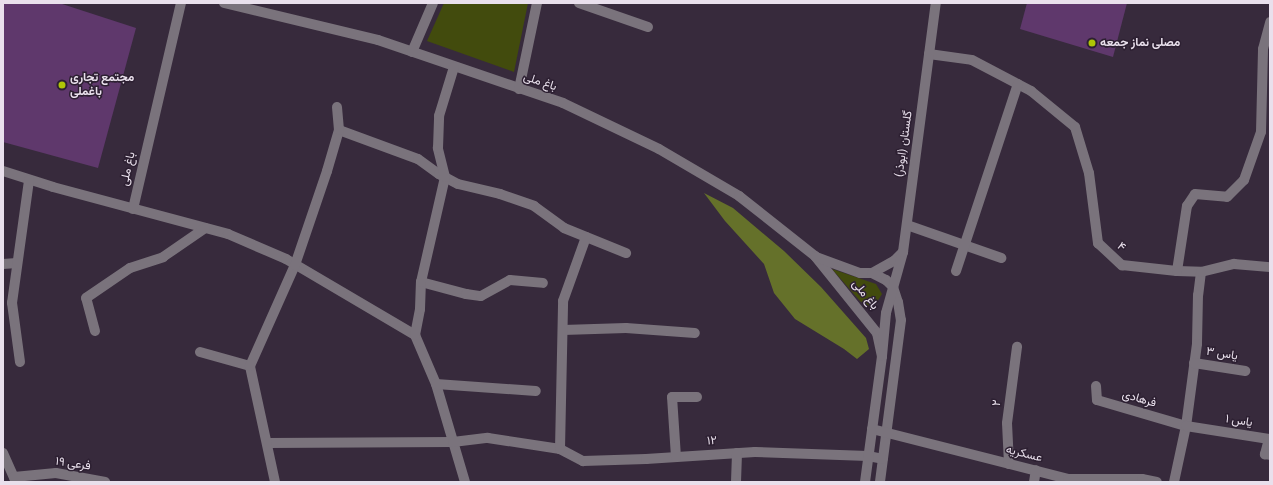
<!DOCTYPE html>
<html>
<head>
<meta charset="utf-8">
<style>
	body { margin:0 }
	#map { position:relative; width:1273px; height:485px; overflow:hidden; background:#372a3c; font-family:"Public Sans",Vazirmatn,sans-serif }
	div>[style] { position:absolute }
	.green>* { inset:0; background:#424b0d }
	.forest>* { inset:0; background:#65712a }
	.building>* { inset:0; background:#5f386c }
	.minor>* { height:10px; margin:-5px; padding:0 5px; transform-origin:5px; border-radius:5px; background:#7a737c }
	.dots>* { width:11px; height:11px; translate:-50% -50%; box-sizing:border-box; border:2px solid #2d2032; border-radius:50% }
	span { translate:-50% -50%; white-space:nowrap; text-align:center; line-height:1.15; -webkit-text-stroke:3px #2d2032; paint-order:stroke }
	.poi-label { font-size:12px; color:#e9e0ec; font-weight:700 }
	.left { translate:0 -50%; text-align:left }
	.street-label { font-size:12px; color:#e9e0ec }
	.frame { position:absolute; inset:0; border:4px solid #e9e0ec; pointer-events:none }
</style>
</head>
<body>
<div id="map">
	<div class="green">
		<div style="clip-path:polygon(444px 3px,528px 3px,514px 72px,427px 41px)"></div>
		<div style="clip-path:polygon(832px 269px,876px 284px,882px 294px,877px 302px,868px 307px,860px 301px)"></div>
	</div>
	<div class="forest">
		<div style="clip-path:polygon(704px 193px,733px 208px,784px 251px,821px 287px,866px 338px,869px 349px,857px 359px,844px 349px,795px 319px,774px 293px,764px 264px,725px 221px)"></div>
	</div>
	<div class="building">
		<div style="clip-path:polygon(3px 3px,59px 3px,136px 28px,98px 168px,3px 142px)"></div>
		<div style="clip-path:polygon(1027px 3px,1127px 3px,1113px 57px,1020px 29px)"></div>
	</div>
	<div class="minor">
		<div style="left:224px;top:3px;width:158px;rotate:13.5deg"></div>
		<div style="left:378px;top:40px;width:195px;rotate:18.8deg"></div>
		<div style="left:563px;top:103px;width:106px;rotate:25.6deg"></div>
		<div style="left:659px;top:149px;width:93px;rotate:30.4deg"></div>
		<div style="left:739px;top:196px;width:97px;rotate:38.3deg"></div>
		<div style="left:815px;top:256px;width:99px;rotate:51.2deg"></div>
		<div style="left:877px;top:333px;width:24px;rotate:78deg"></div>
		<div style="left:579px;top:3px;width:73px;rotate:19.2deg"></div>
		<div style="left:412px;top:52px;width:53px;rotate:-66.8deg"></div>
		<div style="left:929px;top:54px;width:43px;rotate:7.9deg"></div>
		<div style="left:972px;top:60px;width:67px;rotate:27.7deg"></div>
		<div style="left:1031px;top:91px;width:57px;rotate:39.3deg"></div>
		<div style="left:1075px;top:127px;width:48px;rotate:73.1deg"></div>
		<div style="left:1089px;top:173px;width:71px;rotate:82.7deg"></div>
		<div style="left:1098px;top:243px;width:33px;rotate:43deg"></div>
		<div style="left:1122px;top:265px;width:55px;rotate:6.2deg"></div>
		<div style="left:1177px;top:271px;width:24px;rotate:2deg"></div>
		<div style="left:1201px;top:272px;width:23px;rotate:97deg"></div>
		<div style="left:1198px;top:295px;width:49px;rotate:91.2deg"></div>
		<div style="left:1197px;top:344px;width:83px;rotate:97.6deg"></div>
		<div style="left:1186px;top:426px;width:57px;rotate:102.1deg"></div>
		<div style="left:519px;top:89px;width:88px;rotate:-78.2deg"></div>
		<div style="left:339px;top:130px;width:84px;rotate:20.2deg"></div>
		<div style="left:418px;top:159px;width:26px;rotate:36deg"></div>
		<div style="left:439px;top:174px;width:21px;rotate:28deg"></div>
		<div style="left:458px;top:184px;width:43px;rotate:13.4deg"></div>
		<div style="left:500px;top:194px;width:36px;rotate:19deg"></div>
		<div style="left:534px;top:206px;width:37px;rotate:36deg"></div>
		<div style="left:564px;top:228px;width:67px;rotate:22deg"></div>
		<div style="left:3px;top:171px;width:52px;rotate:17.7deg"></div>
		<div style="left:53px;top:187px;width:181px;rotate:15deg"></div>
		<div style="left:228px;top:234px;width:63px;rotate:23.3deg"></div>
		<div style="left:286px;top:259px;width:150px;rotate:30.5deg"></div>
		<div style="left:415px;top:335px;width:53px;rotate:66.8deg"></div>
		<div style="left:436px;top:384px;width:102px;rotate:73.5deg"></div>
		<div style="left:133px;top:209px;width:212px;rotate:-76.9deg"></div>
		<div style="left:907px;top:225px;width:100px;rotate:19.3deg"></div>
		<div style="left:816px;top:257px;width:47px;rotate:20deg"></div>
		<div style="left:860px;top:273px;width:12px"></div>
		<div style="left:872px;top:273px;width:25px;rotate:-29deg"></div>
		<div style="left:894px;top:261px;width:13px;rotate:-45deg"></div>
		<div style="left:3px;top:264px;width:14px;rotate:-4deg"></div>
		<div style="left:956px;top:271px;width:197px;rotate:-71.7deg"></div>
		<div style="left:1177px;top:271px;width:66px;rotate:-81.3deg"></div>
		<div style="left:1187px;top:206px;width:14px;rotate:-56deg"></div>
		<div style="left:1195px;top:194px;width:32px;rotate:5deg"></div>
		<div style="left:1227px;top:197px;width:24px;rotate:-45deg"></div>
		<div style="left:1244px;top:180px;width:51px;rotate:-70.5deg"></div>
		<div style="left:1261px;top:132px;width:83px;rotate:-88.6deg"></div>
		<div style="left:1263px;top:49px;width:28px;rotate:-75deg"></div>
		<div style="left:1201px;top:272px;width:34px;rotate:-14deg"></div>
		<div style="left:1234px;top:264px;width:36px;rotate:5deg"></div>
		<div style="left:872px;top:273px;width:16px;rotate:27deg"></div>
		<div style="left:886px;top:280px;width:10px;rotate:45deg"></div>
		<div style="left:893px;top:287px;width:16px;rotate:72deg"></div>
		<div style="left:898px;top:302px;width:18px;rotate:81deg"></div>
		<div style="left:901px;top:320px;width:163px;rotate:97.4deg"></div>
		<div style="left:421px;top:282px;width:47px;rotate:14.9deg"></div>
		<div style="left:466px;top:294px;width:15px;rotate:8deg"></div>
		<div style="left:481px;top:296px;width:33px;rotate:-29deg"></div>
		<div style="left:510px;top:280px;width:33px;rotate:5deg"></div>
		<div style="left:563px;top:330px;width:63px;rotate:-1.8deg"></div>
		<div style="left:626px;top:328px;width:69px;rotate:4.1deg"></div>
		<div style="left:95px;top:331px;width:34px;rotate:-105deg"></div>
		<div style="left:86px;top:298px;width:53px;rotate:-34.3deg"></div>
		<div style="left:130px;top:268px;width:35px;rotate:-18deg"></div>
		<div style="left:163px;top:257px;width:51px;rotate:-34.6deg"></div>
		<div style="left:415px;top:335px;width:26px;rotate:-79deg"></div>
		<div style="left:420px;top:309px;width:27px;rotate:-88deg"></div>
		<div style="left:421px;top:282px;width:108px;rotate:-77.1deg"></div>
		<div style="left:445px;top:177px;width:30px;rotate:-104deg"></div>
		<div style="left:438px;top:148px;width:32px;rotate:-88deg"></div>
		<div style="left:439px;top:116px;width:51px;rotate:-73deg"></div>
		<div style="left:200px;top:352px;width:52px;rotate:15.6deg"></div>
		<div style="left:20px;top:362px;width:60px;rotate:-97.7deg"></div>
		<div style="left:12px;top:303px;width:124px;rotate:-82.1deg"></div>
		<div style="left:1194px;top:363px;width:52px;rotate:8.9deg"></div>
		<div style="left:436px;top:384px;width:100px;rotate:4deg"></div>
		<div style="left:1096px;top:386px;width:14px;rotate:86deg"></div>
		<div style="left:1097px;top:400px;width:93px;rotate:16.3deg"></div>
		<div style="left:1186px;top:426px;width:84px;rotate:8.9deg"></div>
		<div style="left:1269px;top:439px;width:16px;rotate:105deg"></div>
		<div style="left:1265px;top:454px;width:5px;rotate:11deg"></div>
		<div style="left:872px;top:429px;width:202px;rotate:14.3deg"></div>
		<div style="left:1068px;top:479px;width:74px"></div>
		<div style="left:1142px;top:479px;width:15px;rotate:11deg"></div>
		<div style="left:267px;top:443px;width:186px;rotate:-0.3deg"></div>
		<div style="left:453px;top:442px;width:35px;rotate:-7deg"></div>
		<div style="left:488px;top:438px;width:73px;rotate:8.7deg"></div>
		<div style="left:560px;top:449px;width:26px;rotate:28deg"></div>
		<div style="left:583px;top:461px;width:63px;rotate:-1.8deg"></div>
		<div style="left:646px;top:459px;width:109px;rotate:-3.7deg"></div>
		<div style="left:755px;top:452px;width:113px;rotate:2deg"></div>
		<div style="left:868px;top:456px;width:15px;rotate:11deg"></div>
		<div style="left:560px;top:449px;width:148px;rotate:-88.8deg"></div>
		<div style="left:563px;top:301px;width:68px;rotate:-70.2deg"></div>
		<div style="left:3px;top:453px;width:32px;rotate:66deg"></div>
		<div style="left:676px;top:457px;width:60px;rotate:-93.8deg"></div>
		<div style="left:672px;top:397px;width:25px"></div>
		<div style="left:1009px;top:464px;width:41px;rotate:-92.8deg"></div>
		<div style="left:1007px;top:423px;width:77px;rotate:-82.5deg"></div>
		<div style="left:14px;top:477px;width:42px;rotate:-5.4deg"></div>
		<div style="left:56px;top:473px;width:50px;rotate:10.4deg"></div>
		<div style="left:275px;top:482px;width:119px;rotate:-102.2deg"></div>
		<div style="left:250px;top:366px;width:111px;rotate:-66deg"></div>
		<div style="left:295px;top:265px;width:99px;rotate:-71.2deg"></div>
		<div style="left:327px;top:171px;width:43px;rotate:-73.7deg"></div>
		<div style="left:339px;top:130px;width:23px;rotate:-95deg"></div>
		<div style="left:736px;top:482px;width:29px;rotate:-88deg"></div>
		<div style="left:865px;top:482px;width:127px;rotate:-82.3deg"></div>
		<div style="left:882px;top:356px;width:43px;rotate:-84.7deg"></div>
		<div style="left:886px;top:313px;width:63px;rotate:-74.4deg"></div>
		<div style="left:903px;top:252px;width:251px;rotate:-82.5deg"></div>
		<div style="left:1034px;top:482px;width:12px;rotate:-81deg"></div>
	</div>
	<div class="dots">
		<div style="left:1092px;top:43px;background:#afc506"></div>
		<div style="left:62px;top:85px;background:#afc506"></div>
	</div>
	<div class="poi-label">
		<span class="left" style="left:1100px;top:43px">مصلی نماز جمعه</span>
		<span class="left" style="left:70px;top:85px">مجتمع تجاری<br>باغملی</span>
	</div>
	<div class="street-label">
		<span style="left:540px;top:82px;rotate:18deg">باغ ملی</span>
		<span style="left:904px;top:144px;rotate:-82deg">گلستان (ابوذر)</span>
		<span style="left:128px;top:169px;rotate:-78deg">باغ ملی</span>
		<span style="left:1121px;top:247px;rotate:42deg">۴</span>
		<span style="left:865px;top:295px;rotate:51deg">باغ ملی</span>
		<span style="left:1222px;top:354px;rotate:9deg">یاس ۳</span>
		<span style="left:1139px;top:399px;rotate:16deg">فرهادی</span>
		<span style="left:997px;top:403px;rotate:-83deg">۲</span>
		<span style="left:1239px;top:421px;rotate:9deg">یاس ۱</span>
		<span style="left:712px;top:441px;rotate:-4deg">۱۲</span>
		<span style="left:1024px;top:454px;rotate:14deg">عسکریه</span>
		<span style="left:73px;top:464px;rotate:8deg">فرعی ۱۹</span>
	</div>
	<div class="frame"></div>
</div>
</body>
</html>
